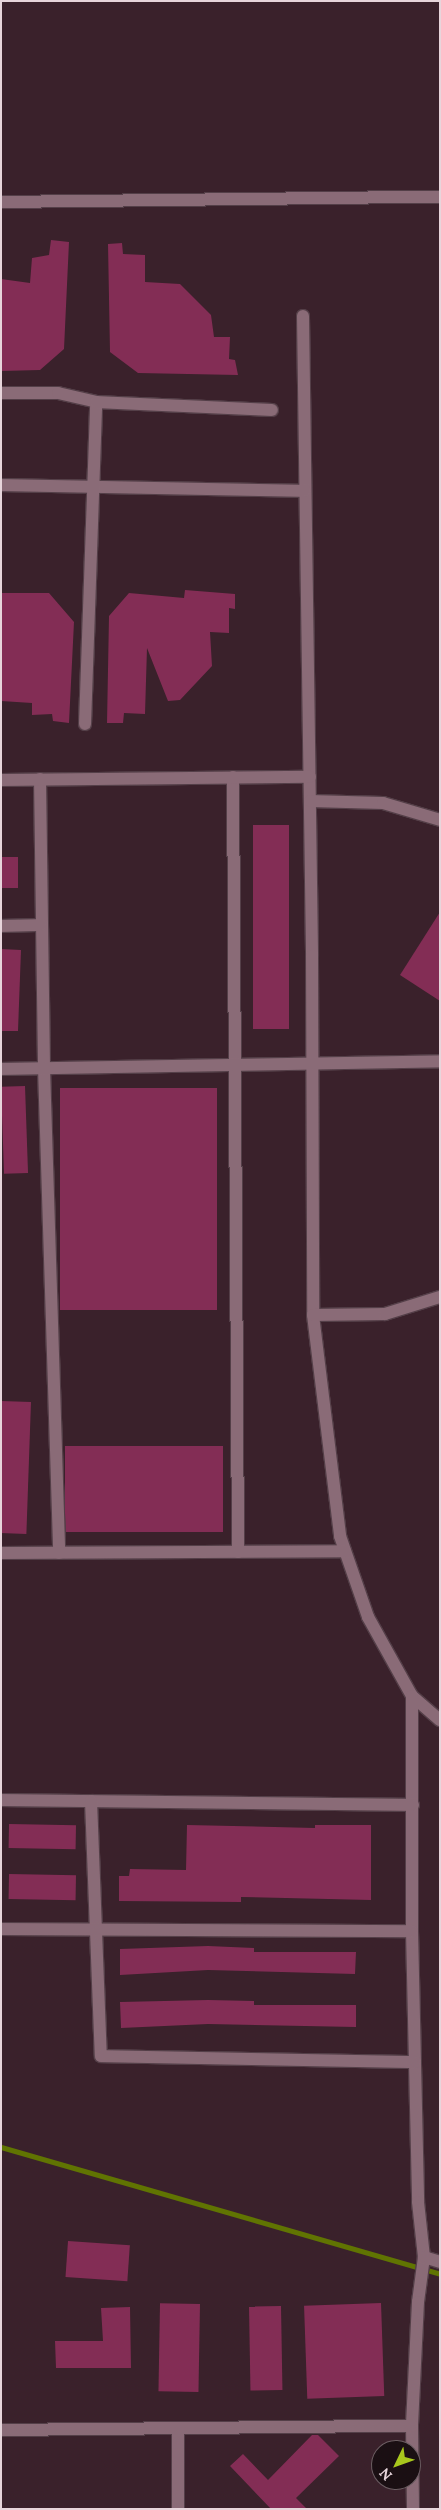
<!DOCTYPE html>
<html>
<head>
<meta charset="utf-8">
<style>
	body { margin:0 }
	#map { position:relative; width:441px; height:2510px; overflow:hidden; background:#3a212b; font-family:Lora,serif }
	div>[style] { position:absolute }
	.stream>* { height:5px; margin:-2.5px; padding:0 2.5px; transform-origin:2.5px; border-radius:2.5px; background:#607402 }
	.building>* { inset:0; background:#832d55; transform-origin:0 0 }
	.roads { filter:drop-shadow(1px 0 #543f48) drop-shadow(-1px 0 #543f48) drop-shadow(0 1px #543f48) drop-shadow(0 -1px #543f48) }
	.minor>* { height:12px; margin:-6px; padding:0 6px; transform-origin:6px; border-radius:6px; background:#8a6b77 }
	span { translate:-50% -50%; white-space:nowrap; text-align:center; line-height:1.15; -webkit-text-stroke:5px #1a0f13; paint-order:stroke }
	.frame { position:absolute; inset:0; border:2px solid #e7d5db; pointer-events:none }
	.north { position:absolute; left:371px; top:2440px; width:50px; height:50px; box-sizing:border-box; background:#1a0f13; border:1px solid #6c5e63; border-radius:50%; rotate:228deg; font-size:14px; font-weight:700; line-height:20px; text-align:center; color:#e7d5db }
	.north::after { content:''; display:block; margin:auto; width:18px; height:22px; background:#a8c71d; clip-path:polygon(50% 0,100% 100%,50% 72%,0 100%) }
</style>
</head>
<body>
<div id="map">
	<div class="stream">
		<div style="left:1px;top:2147px;width:457px;rotate:16.1deg"></div>
	</div>
	<div class="building">
		<div style="clip-path:polygon(51px 240px,69px 242px,64px 349px,40px 370px,1px 371px,1px 279px,30px 283px,32px 258px,49px 255px)"></div>
		<div style="clip-path:polygon(122px 243px,123px 254px,145px 255px,145px 282px,180px 284px,211px 315px,214px 337px,230px 337px,229px 359px,235px 360px,238px 375px,138px 373px,110px 352px,108px 244px)"></div>
		<div style="clip-path:polygon(185px 590px,235px 594px,235px 609px,229px 608px,229px 633px,210px 632px,212px 666px,180px 700px,168px 701px,147px 648px,145px 714px,124px 713px,123px 723px,107px 723px,109px 616px,129px 593px,184px 598px)"></div>
		<div style="clip-path:polygon(1px 593px,49px 593px,74px 622px,69px 723px,53px 721px,52px 714px,32px 715px,32px 703px,1px 701px)"></div>
		<div style="left:253px;top:825px;width:36px;height:204px"></div>
		<div style="left:1px;top:857px;width:17px;height:31px"></div>
		<div style="clip-path:polygon(440px 912px,440px 1001px,400px 975px)"></div>
		<div style="clip-path:polygon(1px 949px,21px 950px,18px 1031px,1px 1031px)"></div>
		<div style="left:25px;top:1086px;width:87px;height:24px;rotate:88deg"></div>
		<div style="left:60px;top:1088px;width:157px;height:222px"></div>
		<div style="left:1px;top:1401px;width:30px;height:132px;rotate:2deg"></div>
		<div style="left:65px;top:1446px;width:158px;height:86px"></div>
		<div style="left:9px;top:1824px;width:67px;height:24px;rotate:1deg"></div>
		<div style="clip-path:polygon(187px 1825px,315px 1828px,315px 1825px,371px 1825px,371px 1900px,241px 1897px,241px 1902px,119px 1901px,119px 1876px,129px 1876px,130px 1869px,186px 1870px)"></div>
		<div style="left:9px;top:1874px;width:67px;height:25px;rotate:1deg"></div>
		<div style="clip-path:polygon(208px 1946px,254px 1948px,254px 1952px,356px 1952px,355px 1974px,208px 1970px,120px 1975px,120px 1949px)"></div>
		<div style="clip-path:polygon(208px 2000px,254px 2001px,254px 2005px,356px 2005px,356px 2027px,208px 2024px,121px 2028px,120px 2002px)"></div>
		<div style="left:68px;top:2241px;width:62px;height:36px;rotate:4deg"></div>
		<div style="left:381px;top:2303px;width:93px;height:77px;rotate:88deg"></div>
		<div style="left:200px;top:2304px;width:88px;height:40px;rotate:91deg"></div>
		<div style="left:281px;top:2306px;width:84px;height:32px;rotate:89deg"></div>
		<div style="clip-path:polygon(130px 2307px,131px 2368px,56px 2368px,55px 2341px,103px 2341px,101px 2308px)"></div>
		<div style="clip-path:polygon(312px 2435px,318px 2435px,339px 2456px,296px 2498px,307px 2509px,271px 2509px,230px 2466px,243px 2454px,268px 2480px)"></div>
	</div>
	<div class="roads">
		<div class="minor">
			<div style="left:1px;top:202px;width:439px;rotate:-0.7deg"></div>
			<div style="left:303px;top:316px;width:640px;rotate:89.19deg"></div>
			<div style="left:312px;top:956px;width:359px;rotate:89.8deg"></div>
			<div style="left:313px;top:1315px;width:223px;rotate:83deg"></div>
			<div style="left:340px;top:1536px;width:86px;rotate:70.9deg"></div>
			<div style="left:368px;top:1617px;width:90px;rotate:60.9deg"></div>
			<div style="left:412px;top:1696px;width:37px;rotate:41deg"></div>
			<div style="left:1px;top:393px;width:57px"></div>
			<div style="left:58px;top:393px;width:39px;rotate:13deg"></div>
			<div style="left:1px;top:485px;width:304px;rotate:1.1deg"></div>
			<div style="left:85px;top:724px;width:322px;rotate:-88deg"></div>
			<div style="left:96px;top:402px;width:176px;rotate:2.6deg"></div>
			<div style="left:233px;top:777px;width:775px;rotate:89.63deg"></div>
			<div style="left:40px;top:779px;width:289px;rotate:89.2deg"></div>
			<div style="left:44px;top:1068px;width:485px;rotate:88.2deg"></div>
			<div style="left:1px;top:780px;width:309px;rotate:-0.6deg"></div>
			<div style="left:310px;top:801px;width:73px;rotate:1.6deg"></div>
			<div style="left:383px;top:803px;width:59px;rotate:16.6deg"></div>
			<div style="left:1px;top:926px;width:40px;rotate:-1.4deg"></div>
			<div style="left:1px;top:1069px;width:439px;rotate:-1deg"></div>
			<div style="left:313px;top:1315px;width:72px;rotate:-0.8deg"></div>
			<div style="left:385px;top:1314px;width:58px;rotate:-17.2deg"></div>
			<div style="left:1px;top:1553px;width:344px;rotate:-0.3deg"></div>
			<div style="left:412px;top:1696px;width:235px;rotate:90deg"></div>
			<div style="left:412px;top:1931px;width:271px;rotate:88.7deg"></div>
			<div style="left:418px;top:2202px;width:55px;rotate:83.8deg"></div>
			<div style="left:424px;top:2257px;width:45px;rotate:97.6deg"></div>
			<div style="left:418px;top:2302px;width:124px;rotate:92.8deg"></div>
			<div style="left:412px;top:2426px;width:83px;rotate:89.3deg"></div>
			<div style="left:1px;top:1800px;width:412px;rotate:0.7deg"></div>
			<div style="left:91px;top:1801px;width:255px;rotate:87.8deg"></div>
			<div style="left:101px;top:2056px;width:314px;rotate:1.1deg"></div>
			<div style="left:1px;top:1929px;width:411px;rotate:0.3deg"></div>
			<div style="left:424px;top:2257px;width:17px;rotate:17deg"></div>
			<div style="left:178px;top:2428px;width:81px;rotate:90deg"></div>
			<div style="left:1px;top:2430px;width:411px;rotate:-0.6deg"></div>
		</div>
	</div>
	<div class="frame"></div>
	<div class="north">N</div>
</div>
</body>
</html>
